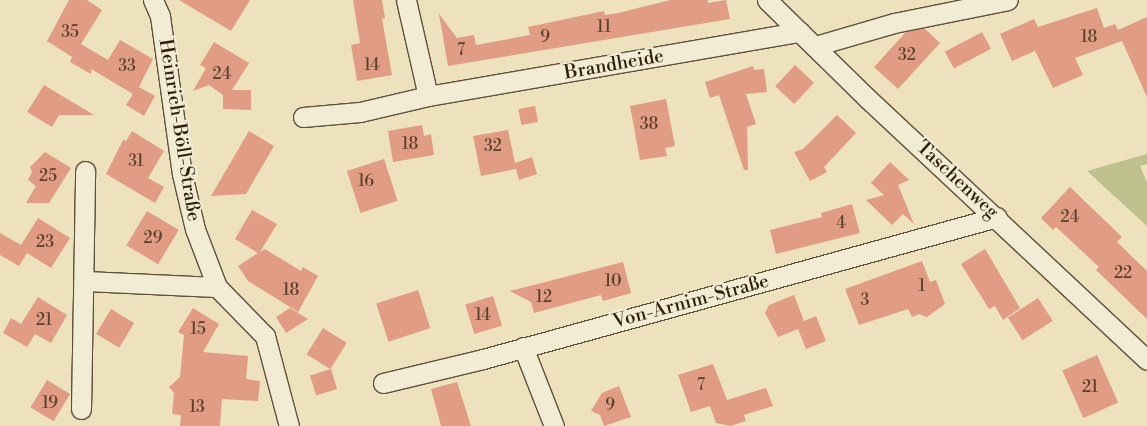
<!DOCTYPE html>
<html>
<head>
<meta charset="utf-8">
<style>
	body { margin:0 }
	#map { position:relative; width:1147px; height:426px; overflow:hidden; background:#ede1be; font-family:"Libre Bodoni",serif }
	div>[style] { position:absolute }
	.green>* { inset:0; background:#bec18e }
	.building>* { inset:0; background:#e19c85; transform-origin:0 0 }
	.roads { filter:drop-shadow(1px 0 #5e513a) drop-shadow(-1px 0 #5e513a) drop-shadow(0 1px #5e513a) drop-shadow(0 -1px #5e513a) }
	.minor>* { height:19px; margin:-9.5px; padding:0 9.5px; transform-origin:9.5px; border-radius:9.5px; background:#f3ecd5 }
	span { translate:-50% -50%; white-space:nowrap; text-align:center; line-height:1.15; -webkit-text-stroke:4.5px #f3ecd5; paint-order:stroke }
	.number-label { font-size:16px; color:#5c402c }
	.number-label span { -webkit-text-stroke-width:0 }
	.street-label { font-size:19px; color:#2f210e }
</style>
</head>
<body>
<div id="map">
	<div class="green">
		<div style="clip-path:polygon(1147px 154px,1147px 164px,1140px 166px,1147px 183px,1147px 226px,1087px 171px)"></div>
	</div>
	<div class="building">
		<div style="clip-path:polygon(69px 0,87px 0,102px 10px,81px 44px,108px 60px,120px 40px,153px 59px,139px 87px,155px 96px,144px 116px,126px 105px,133px 94px,91px 69px,91px 74px,70px 62px,72px 57px,47px 41px)"></div>
		<div style="clip-path:polygon(179px 0,250px 0,231px 31px)"></div>
		<div style="clip-path:polygon(353px 0,382px 0,385px 18px,382px 19px,392px 75px,357px 81px,351px 45px,360px 43px)"></div>
		<div style="clip-path:polygon(670px 0,708px 0,708px 3px,726px 0,730px 19px,448px 66px,439px 14px,457px 38px,474px 35px,476px 45px,530px 35px,528px 27px,604px 11px,605px 15px,618px 13px)"></div>
		<div style="clip-path:polygon(1097px 8px,1104px 28px,1115px 24px,1118px 30px,1147px 17px,1147px 97px,1122px 41px,1075px 58px,1083px 75px,1053px 88px,1035px 51px,1012px 61px,1000px 34px,1034px 19px,1038px 27px)"></div>
		<div style="clip-path:polygon(924px 28px,940px 43px,898px 89px,874px 67px,906px 32px)"></div>
		<div style="left:982px;top:32px;width:19px;height:42px;rotate:62deg"></div>
		<div style="clip-path:polygon(214px 42px,249px 63px,232px 90px,251px 90px,251px 110px,223px 109px,223px 95px,209px 85px,193px 91px,206px 68px,200px 65px)"></div>
		<div style="left:795px;top:65px;width:26px;height:29px;rotate:43deg"></div>
		<div style="clip-path:polygon(753px 66px,754px 70px,764px 69px,767px 92px,746px 94px,756px 124px,747px 127px,748px 170px,744px 170px,719px 95px,710px 98px,705px 82px)"></div>
		<div style="clip-path:polygon(44px 85px,94px 115px,59px 115px,52px 127px,27px 112px)"></div>
		<div style="clip-path:polygon(666px 99px,675px 146px,665px 148px,667px 156px,640px 160px,630px 106px)"></div>
		<div style="left:535px;top:106px;width:16px;height:17px;rotate:79deg"></div>
		<div style="clip-path:polygon(837px 115px,856px 133px,824px 167px,827px 172px,810px 181px,794px 152px,803px 149px)"></div>
		<div style="clip-path:polygon(422px 125px,424px 136px,431px 134px,434px 155px,393px 162px,388px 131px)"></div>
		<div style="clip-path:polygon(508px 130px,515px 163px,532px 157px,537px 174px,519px 180px,516px 169px,481px 176px,473px 136px)"></div>
		<div style="clip-path:polygon(132px 131px,164px 151px,148px 178px,164px 187px,155px 203px,106px 174px,123px 140px,126px 141px)"></div>
		<div style="clip-path:polygon(249px 131px,274px 146px,246px 194px,211px 196px)"></div>
		<div style="clip-path:polygon(45px 152px,71px 168px,49px 203px,26px 203px,36px 186px,28px 180px,32px 172px,30px 167px)"></div>
		<div style="left:384px;top:159px;width:44px;height:39px;rotate:72deg"></div>
		<div style="clip-path:polygon(890px 162px,909px 180px,898px 185px,914px 224px,903px 214px,892px 225px,866px 200px,884px 195px,871px 183px)"></div>
		<div style="clip-path:polygon(1070px 187px,1122px 237px,1117px 242px,1147px 271px,1147px 319px,1096px 270px,1099px 267px,1056px 227px,1053px 230px,1041px 218px)"></div>
		<div style="clip-path:polygon(852px 204px,860px 233px,776px 254px,770px 230px,822px 217px,821px 213px)"></div>
		<div style="clip-path:polygon(252px 210px,277px 224px,260px 252px,265px 249px,301px 271px,303px 267px,318px 276px,298px 312px,248px 281px,238px 266px,258px 253px,235px 239px)"></div>
		<div style="left:147px;top:211px;width:37px;height:40px;rotate:31deg"></div>
		<div style="clip-path:polygon(38px 218px,70px 238px,51px 268px,27px 253px,19px 266px,0 255px,0 233px,21px 245px)"></div>
		<div style="clip-path:polygon(985px 249px,1020px 308px,1003px 320px,995px 306px,989px 309px,961px 264px)"></div>
		<div style="clip-path:polygon(922px 261px,930px 282px,936px 280px,945px 304px,927px 317px,919px 314px,912px 317px,908px 309px,859px 325px,845px 289px)"></div>
		<div style="clip-path:polygon(623px 262px,631px 293px,603px 301px,601px 295px,534px 313px,531px 302px,510px 291px)"></div>
		<div style="left:418px;top:290px;width:40px;height:44px;rotate:72deg"></div>
		<div style="clip-path:polygon(794px 295px,804px 321px,816px 316px,826px 341px,806px 349px,798px 329px,778px 337px,765px 313px,769px 305px)"></div>
		<div style="left:493px;top:296px;width:31px;height:29px;rotate:73deg"></div>
		<div style="clip-path:polygon(38px 297px,67px 315px,51px 343px,35px 334px,27px 347px,3px 333px,11px 318px,21px 324px)"></div>
		<div style="left:1038px;top:298px;width:27px;height:36px;rotate:57deg"></div>
		<div style="clip-path:polygon(193px 308px,219px 324px,203px 352px,248px 356px,246px 379px,260px 381px,258px 401px,222px 399px,220px 426px,180px 426px,181px 415px,172px 414px,174px 393px,169px 387px,180px 377px,184px 335px,178px 332px)"></div>
		<div style="clip-path:polygon(290px 308px,308px 319px,286px 333px,276px 317px)"></div>
		<div style="left:111px;top:309px;width:27px;height:29px;rotate:31deg"></div>
		<div style="left:323px;top:328px;width:28px;height:31px;rotate:32deg"></div>
		<div style="left:1097px;top:355px;width:52px;height:38px;rotate:66deg"></div>
		<div style="clip-path:polygon(713px 364px,727px 400px,766px 388px,773px 406px,744px 415px,746px 421px,730px 426px,716px 423px,710px 406px,691px 412px,678px 375px)"></div>
		<div style="left:331px;top:369px;width:21px;height:22px;rotate:73deg"></div>
		<div style="left:47px;top:380px;width:27px;height:32px;rotate:31deg"></div>
		<div style="clip-path:polygon(457px 382px,471px 426px,441px 426px,431px 389px)"></div>
		<div style="clip-path:polygon(619px 386px,631px 417px,604px 426px,600px 415px,591px 411px,602px 393px)"></div>
	</div>
	<div class="roads">
		<div class="minor">
			<div style="left:153px;top:0;width:17px;rotate:66deg"></div>
			<div style="left:160px;top:16px;width:160px;rotate:82.1deg"></div>
			<div style="left:182px;top:174px;width:57px;rotate:76.7deg"></div>
			<div style="left:195px;top:229px;width:62px;rotate:69.2deg"></div>
			<div style="left:217px;top:287px;width:69px;rotate:45.6deg"></div>
			<div style="left:265px;top:336px;width:93px;rotate:75.1deg"></div>
			<div style="left:406px;top:0;width:98px;rotate:77.1deg"></div>
			<div style="left:767px;top:0;width:140px;rotate:44.4deg"></div>
			<div style="left:867px;top:98px;width:383px;rotate:43.1deg"></div>
			<div style="left:815px;top:46px;width:82px;rotate:-16.2deg"></div>
			<div style="left:894px;top:23px;width:116px;rotate:-11.4deg"></div>
			<div style="left:303px;top:117px;width:57px;rotate:-5deg"></div>
			<div style="left:360px;top:112px;width:70px;rotate:-13.2deg"></div>
			<div style="left:428px;top:96px;width:377px;rotate:-9.8deg"></div>
			<div style="left:84px;top:281px;width:133px;rotate:2.6deg"></div>
			<div style="left:523px;top:347px;width:85px;rotate:68.6deg"></div>
			<div style="left:383px;top:383px;width:103px;rotate:-13.5deg"></div>
			<div style="left:483px;top:359px;width:533px;rotate:-15.44deg"></div>
			<div style="left:81px;top:409px;width:238px;rotate:-89deg"></div>
		</div>
	</div>
	<div class="number-label">
		<span style="left:604px;top:27px">11</span>
		<span style="left:70px;top:32px">35</span>
		<span style="left:545px;top:37px">9</span>
		<span style="left:1089px;top:37px">18</span>
		<span style="left:461px;top:50px">7</span>
		<span style="left:907px;top:55px">32</span>
		<span style="left:372px;top:65px">14</span>
		<span style="left:127px;top:66px">33</span>
		<span style="left:222px;top:74px">24</span>
		<span style="left:649px;top:124px">38</span>
		<span style="left:410px;top:144px">18</span>
		<span style="left:493px;top:146px">32</span>
		<span style="left:136px;top:161px">31</span>
		<span style="left:48px;top:176px">25</span>
		<span style="left:366px;top:181px">16</span>
		<span style="left:1070px;top:217px">24</span>
		<span style="left:841px;top:223px">4</span>
		<span style="left:153px;top:238px">29</span>
		<span style="left:45px;top:242px">23</span>
		<span style="left:1123px;top:273px">22</span>
		<span style="left:613px;top:281px">10</span>
		<span style="left:922px;top:286px">1</span>
		<span style="left:291px;top:290px">18</span>
		<span style="left:544px;top:297px">12</span>
		<span style="left:865px;top:300px">3</span>
		<span style="left:483px;top:315px">14</span>
		<span style="left:44px;top:320px">21</span>
		<span style="left:198px;top:329px">15</span>
		<span style="left:701px;top:385px">7</span>
		<span style="left:1090px;top:387px">21</span>
		<span style="left:50px;top:403px">19</span>
		<span style="left:610px;top:405px">9</span>
		<span style="left:197px;top:407px">13</span>
	</div>
	<div class="street-label">
		<span style="left:614px;top:65px;rotate:-10deg">Brandheide</span>
		<span style="left:179px;top:130px;rotate:81deg">Heinrich-Böll-Straße</span>
		<span style="left:957px;top:180px;rotate:43deg">Taschenweg</span>
		<span style="left:691px;top:302px;rotate:-15deg">Von-Arnim-Straße</span>
	</div>
</div>
</body>
</html>
